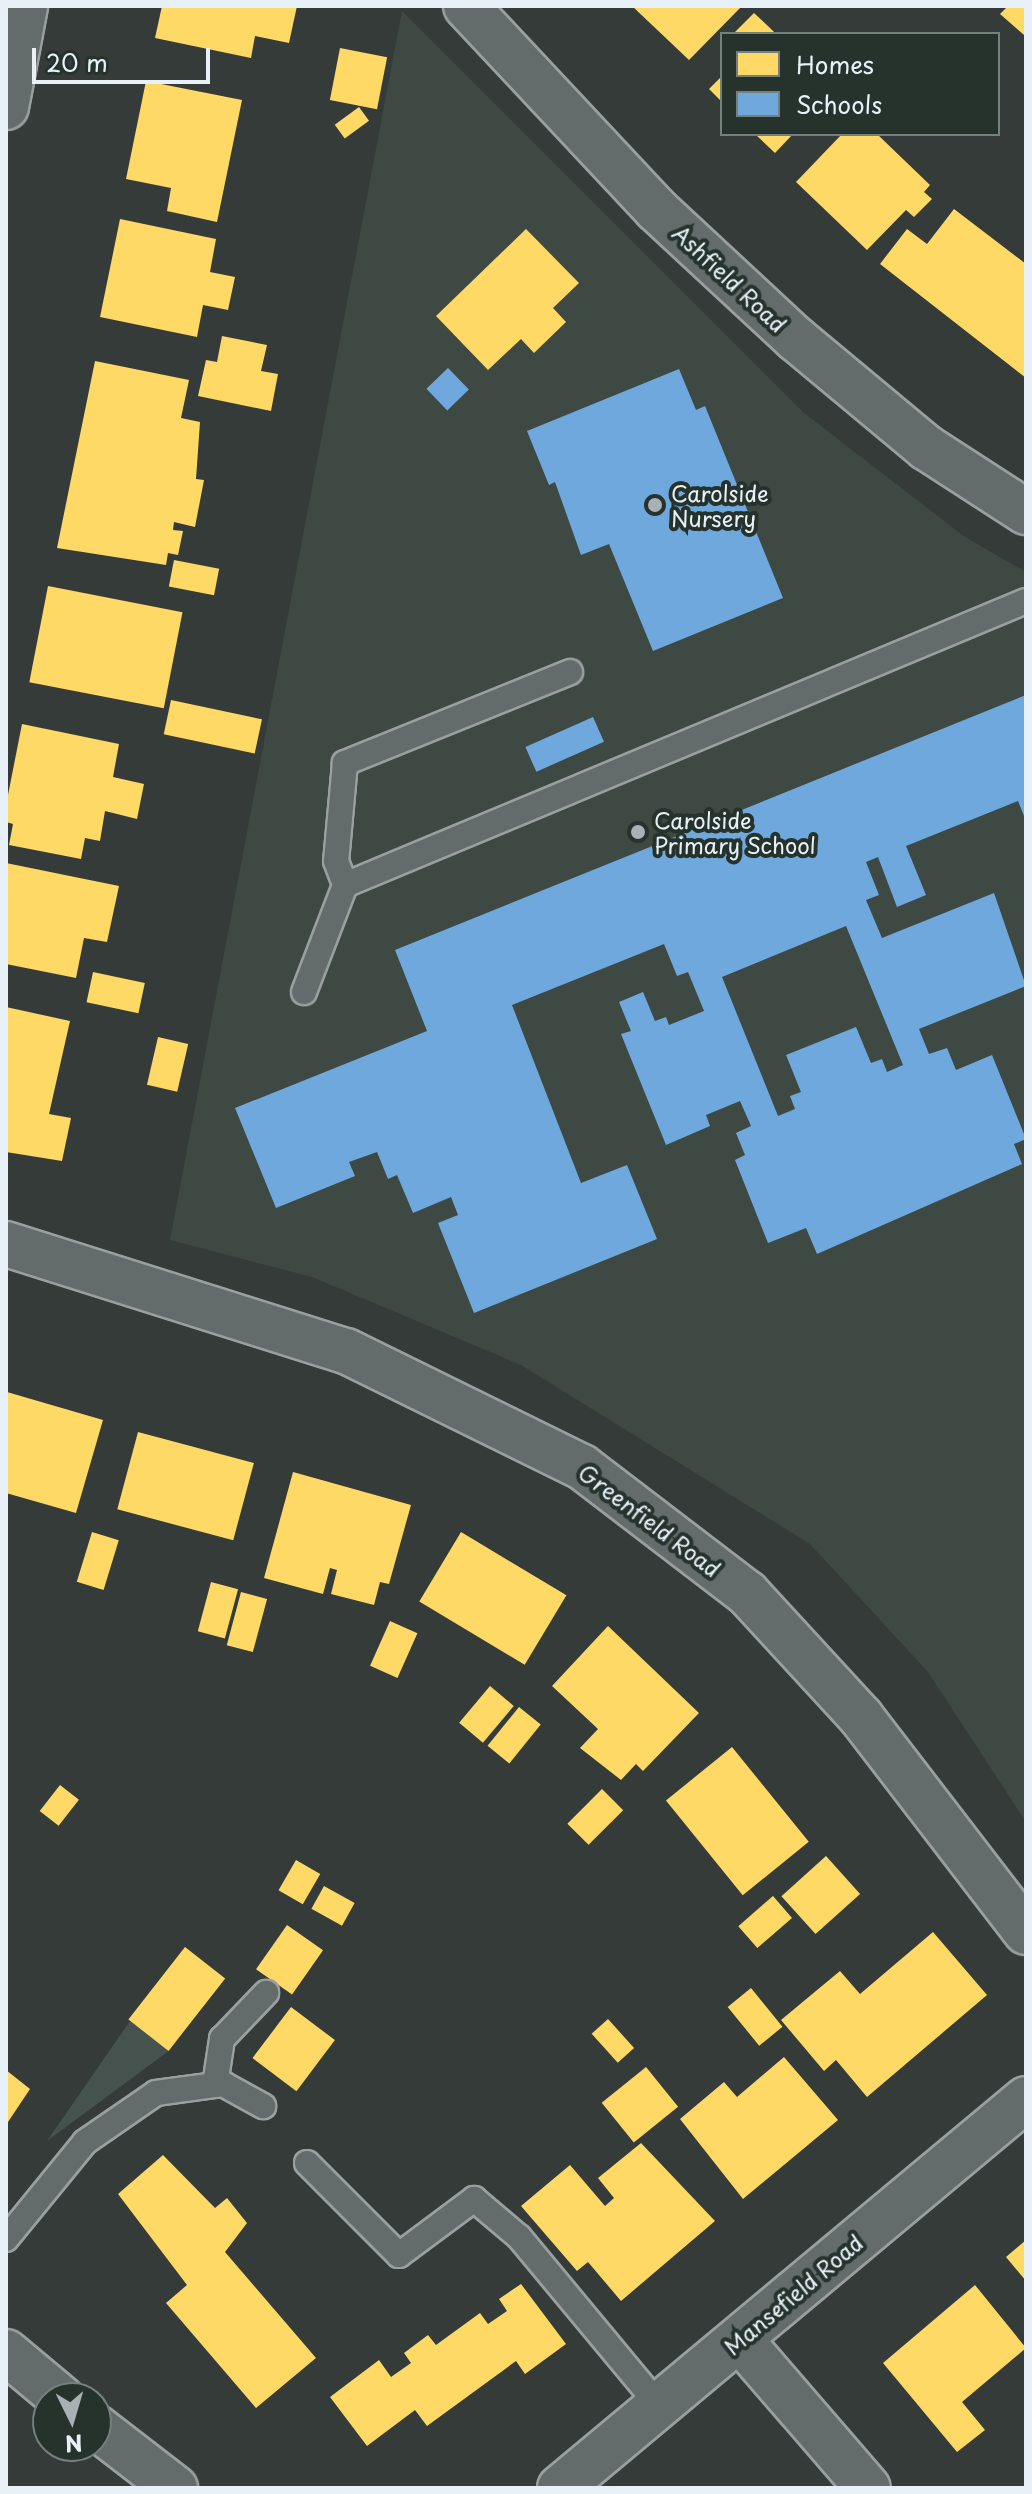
<!DOCTYPE html>
<html>
<head>
<meta charset="utf-8">
<style>
	body { margin:0 }
	#map { position:relative; width:1032px; height:2494px; overflow:hidden; background:#353b38; font-family:"Playpen Sans",sans-serif }
	div>[style] { position:absolute }
	.built>* { inset:0; background:#3e4944 }
	.green>* { inset:0; background:#46524e }
	.homes>* { inset:0; background:#ffd966; transform-origin:0 0 }
	.schools>* { inset:0; background:#6fa8dc; transform-origin:0 0 }
	.roads { filter:drop-shadow(2px 0 #9a9f9f) drop-shadow(-2px 0 #9a9f9f) drop-shadow(0 2px #9a9f9f) drop-shadow(0 -2px #9a9f9f) }
	.service>* { height:24px; margin:-12px; padding:0 12px; transform-origin:12px; border-radius:12px; background:#646b6b }
	.minor>* { height:44px; margin:-22px; padding:0 22px; transform-origin:22px; border-radius:22px; background:#646b6b }
	.dots>* { width:22px; height:22px; translate:-50% -50%; box-sizing:border-box; border:4px solid #26332d; border-radius:50% }
	span { translate:-50% -50%; white-space:nowrap; text-align:center; line-height:1.15; -webkit-text-stroke:8px #26332d; paint-order:stroke }
	.street-label { font-size:22px; color:#e8f1f8 }
	.poi-label { font-size:22px; color:#e8f1f8 }
	.left { translate:0 -50%; text-align:left }
	.frame { position:absolute; inset:0; border:8px solid #e8f1f8; pointer-events:none }
	.legend { position:absolute; left:720px; top:32px; width:280px; height:104px; box-sizing:border-box; background:#26332d; border:2px solid #747f7e; margin:0; padding:10px 14px; list-style:none; font-size:24px; color:#e8f1f8 }
	.legend li { display:flex; align-items:center; gap:16px; height:40px }
	.legend b { width:40px; border:2px solid #747f7e }
	.north { position:absolute; left:32px; top:2382px; width:80px; height:80px; box-sizing:border-box; background:#26332d; border:2px solid #747f7e; border-radius:50%; rotate:175deg; font-size:22px; font-weight:700; line-height:32px; text-align:center; color:#e8f1f8 }
	.north::after { content:''; display:block; margin:auto; width:28px; height:36px; background:#a9b1b5; clip-path:polygon(50% 0,100% 100%,50% 72%,0 100%) }
	.scale { position:absolute; left:32px; top:48px; width:178px; height:36px; box-sizing:border-box; border:4px solid #e8f1f8; border-top:0; padding-left:10px; font-size:24px; line-height:28px; white-space:nowrap; color:#e8f1f8; -webkit-text-stroke:6px #26332d; paint-order:stroke }
</style>
</head>
<body>
<div id="map">
	<div class="built">
		<div style="clip-path:polygon(402px 11px,804px 413px,965px 537px,1026px 572px,1026px 1822px,928px 1672px,810px 1544px,521px 1365px,312px 1277px,170px 1240px)"></div>
	</div>
	<div class="green">
		<div style="clip-path:polygon(130px 2021px,170px 2050px,47px 2141px)"></div>
	</div>
	<div class="homes">
		<div style="clip-path:polygon(162px 6px,297px 6px,289px 43px,255px 36px,251px 58px,155px 38px)"></div>
		<div style="clip-path:polygon(632px 6px,742px 6px,689px 60px)"></div>
		<div style="clip-path:polygon(1008px 6px,1026px 6px,1024px 35px,1000px 14px)"></div>
		<div style="clip-path:polygon(754px 13px,769px 27px,776px 34px,733px 34px)"></div>
		<div style="left:340px;top:48px;width:48px;height:53px;rotate:11deg"></div>
		<div style="clip-path:polygon(722px 76px,722px 102px,709px 89px)"></div>
		<div style="clip-path:polygon(146px 81px,242px 100px,217px 222px,167px 211px,171px 188px,126px 179px)"></div>
		<div style="left:359px;top:107px;width:17px;height:30px;rotate:54deg"></div>
		<div style="clip-path:polygon(755px 134px,793px 134px,775px 153px)"></div>
		<div style="clip-path:polygon(842px 134px,877px 134px,930px 185px,924px 192px,932px 199px,914px 217px,906px 210px,867px 250px,796px 182px)"></div>
		<div style="clip-path:polygon(954px 209px,1026px 264px,1026px 378px,880px 264px,907px 229px,927px 244px)"></div>
		<div style="clip-path:polygon(120px 219px,216px 239px,210px 272px,235px 277px,228px 310px,203px 305px,197px 337px,100px 317px)"></div>
		<div style="clip-path:polygon(526px 229px,579px 283px,553px 308px,566px 322px,534px 353px,521px 339px,488px 370px,436px 316px)"></div>
		<div style="clip-path:polygon(222px 336px,267px 345px,261px 371px,278px 374px,271px 411px,198px 396px,206px 360px,217px 362px)"></div>
		<div style="clip-path:polygon(95px 361px,189px 380px,181px 418px,200px 422px,196px 479px,204px 480px,195px 527px,174px 522px,173px 530px,183px 531px,178px 555px,168px 553px,166px 565px,57px 548px)"></div>
		<div style="left:174px;top:560px;width:46px;height:27px;rotate:11deg"></div>
		<div style="left:48px;top:586px;width:137px;height:98px;rotate:11deg"></div>
		<div style="left:171px;top:700px;width:93px;height:35px;rotate:12deg"></div>
		<div style="clip-path:polygon(22px 724px,119px 744px,113px 777px,144px 784px,137px 819px,105px 811px,100px 841px,85px 838px,81px 859px,9px 845px,13px 824px,6px 822px,6px 805px)"></div>
		<div style="clip-path:polygon(6px 863px,119px 886px,107px 942px,84px 938px,76px 978px,6px 964px)"></div>
		<div style="left:93px;top:972px;width:53px;height:31px;rotate:12deg"></div>
		<div style="clip-path:polygon(6px 1007px,70px 1021px,49px 1114px,71px 1118px,62px 1161px,6px 1152px)"></div>
		<div style="left:158px;top:1037px;width:31px;height:49px;rotate:13deg"></div>
		<div style="clip-path:polygon(7px 1392px,103px 1420px,76px 1513px,6px 1493px)"></div>
		<div style="left:138px;top:1432px;width:120px;height:80px;rotate:15deg"></div>
		<div style="clip-path:polygon(293px 1472px,411px 1505px,389px 1584px,380px 1582px,374px 1605px,331px 1594px,337px 1570px,330px 1568px,323px 1594px,264px 1578px)"></div>
		<div style="left:92px;top:1532px;width:28px;height:52px;rotate:17deg"></div>
		<div style="left:461px;top:1532px;width:123px;height:81px;rotate:31deg"></div>
		<div style="left:211px;top:1582px;width:28px;height:51px;rotate:15deg"></div>
		<div style="left:241px;top:1592px;width:27px;height:55px;rotate:15deg"></div>
		<div style="left:390px;top:1621px;width:30px;height:49px;rotate:24deg"></div>
		<div style="clip-path:polygon(608px 1626px,699px 1713px,643px 1771px,636px 1764px,621px 1780px,580px 1748px,598px 1729px,552px 1686px)"></div>
		<div style="left:490px;top:1686px;width:31px;height:48px;rotate:40deg"></div>
		<div style="left:519px;top:1707px;width:28px;height:50px;rotate:39deg"></div>
		<div style="left:732px;top:1747px;width:122px;height:85px;rotate:51deg"></div>
		<div style="left:60px;top:1785px;width:24px;height:33px;rotate:38deg"></div>
		<div style="left:602px;top:1789px;width:30px;height:49px;rotate:45deg"></div>
		<div style="left:826px;top:1856px;width:51px;height:60px;rotate:48deg"></div>
		<div style="left:296px;top:1860px;width:28px;height:35px;rotate:30deg"></div>
		<div style="left:324px;top:1886px;width:35px;height:26px;rotate:29deg"></div>
		<div style="left:773px;top:1896px;width:29px;height:46px;rotate:49deg"></div>
		<div style="left:287px;top:1925px;width:44px;height:54px;rotate:35deg"></div>
		<div style="clip-path:polygon(933px 1932px,987px 1995px,867px 2097px,836px 2060px,824px 2071px,781px 2020px,840px 1971px,860px 1994px)"></div>
		<div style="left:185px;top:1947px;width:51px;height:92px;rotate:38deg"></div>
		<div style="left:751px;top:1988px;width:50px;height:30px;rotate:51deg"></div>
		<div style="left:291px;top:2007px;width:55px;height:64px;rotate:37deg"></div>
		<div style="left:608px;top:2019px;width:39px;height:22px;rotate:48deg"></div>
		<div style="clip-path:polygon(784px 2057px,838px 2120px,743px 2199px,680px 2119px,724px 2082px,737px 2097px)"></div>
		<div style="left:646px;top:2067px;width:51px;height:57px;rotate:51deg"></div>
		<div style="clip-path:polygon(6px 2070px,30px 2089px,6px 2125px)"></div>
		<div style="clip-path:polygon(641px 2143px,715px 2221px,621px 2301px,588px 2262px,577px 2271px,521px 2206px,570px 2165px,605px 2206px,614px 2198px,598px 2178px)"></div>
		<div style="clip-path:polygon(163px 2155px,215px 2208px,227px 2198px,247px 2223px,225px 2252px,316px 2358px,256px 2408px,166px 2303px,187px 2285px,118px 2194px)"></div>
		<div style="clip-path:polygon(1026px 2240px,1026px 2281px,1006px 2257px)"></div>
		<div style="clip-path:polygon(521px 2284px,566px 2344px,525px 2374px,516px 2361px,427px 2426px,415px 2410px,367px 2446px,330px 2397px,379px 2360px,391px 2377px,411px 2363px,404px 2353px,428px 2335px,436px 2345px,480px 2313px,488px 2324px,507px 2311px,499px 2299px)"></div>
		<div style="clip-path:polygon(975px 2285px,1026px 2348px,962px 2402px,985px 2430px,957px 2452px,883px 2363px)"></div>
	</div>
	<div class="schools">
		<div style="left:448px;top:368px;width:30px;height:30px;rotate:46deg"></div>
		<div style="clip-path:polygon(679px 369px,696px 410px,705px 406px,783px 598px,653px 651px,609px 544px,581px 555px,555px 482px,549px 485px,527px 431px)"></div>
		<div style="clip-path:polygon(evenodd,1026px 695px,1026px 821px,1018px 801px,906px 846px,926px 895px,897px 907px,878px 857px,866px 862px,879px 895px,866px 900px,882px 938px,994px 893px,1026px 986px,919px 1029px,929px 1054px,947px 1048px,956px 1070px,992px 1055px,1026px 1139px,1014px 1144px,1022px 1164px,817px 1254px,806px 1228px,768px 1243px,735px 1160px,745px 1155px,736px 1133px,751px 1126px,740px 1101px,706px 1115px,710px 1126px,666px 1145px,621px 1034px,631px 1031px,619px 1002px,643px 992px,655px 1021px,666px 1017px,669px 1025px,704px 1011px,688px 972px,677px 976px,664px 944px,512px 1005px,581px 1183px,627px 1165px,657px 1239px,474px 1313px,438px 1223px,458px 1215px,451px 1197px,413px 1213px,397px 1175px,388px 1179px,377px 1152px,349px 1162px,355px 1176px,276px 1208px,235px 1108px,427px 1031px,395px 950px,1026px 695px,846px 926px,903px 1065px,887px 1072px,882px 1059px,871px 1063px,856px 1027px,786px 1055px,801px 1092px,790px 1096px,795px 1109px,778px 1116px,722px 977px,846px 926px)"></div>
		<div style="left:593px;top:717px;width:27px;height:74px;rotate:66deg"></div>
	</div>
	<div class="roads">
		<div class="service">
			<div style="left:570px;top:672px;width:243px;rotate:158deg"></div>
			<div style="left:345px;top:763px;width:98px;rotate:95.2deg"></div>
			<div style="left:336px;top:861px;width:26px;rotate:69deg"></div>
			<div style="left:345px;top:885px;width:738px;rotate:-22.64deg"></div>
			<div style="left:304px;top:992px;width:115px;rotate:-69deg"></div>
			<div style="left:215px;top:2085px;width:47px;rotate:-81.3deg"></div>
			<div style="left:222px;top:2039px;width:64px;rotate:-46.3deg"></div>
			<div style="left:307px;top:2163px;width:130px;rotate:45deg"></div>
			<div style="left:399px;top:2255px;width:94px;rotate:-36.7deg"></div>
			<div style="left:474px;top:2199px;width:59px;rotate:40.2deg"></div>
			<div style="left:519px;top:2237px;width:214px;rotate:50.3deg"></div>
			<div style="left:6px;top:2239px;width:125px;rotate:-50.8deg"></div>
			<div style="left:85px;top:2142px;width:86px;rotate:-34.6deg"></div>
			<div style="left:156px;top:2093px;width:68px;rotate:-7.7deg"></div>
			<div style="left:223px;top:2084px;width:46px;rotate:28.8deg"></div>
		</div>
		<div class="minor">
			<div style="left:466px;top:6px;width:278px;rotate:46.9deg"></div>
			<div style="left:656px;top:209px;width:191px;rotate:42.9deg"></div>
			<div style="left:796px;top:339px;width:170px;rotate:39.8deg"></div>
			<div style="left:927px;top:448px;width:118px;rotate:32.9deg"></div>
			<div style="left:6px;top:107px;width:103px;rotate:-79.3deg"></div>
			<div style="left:6px;top:1244px;width:356px;rotate:17.5deg"></div>
			<div style="left:346px;top:1351px;width:263px;rotate:26.2deg"></div>
			<div style="left:582px;top:1467px;width:208px;rotate:37.4deg"></div>
			<div style="left:747px;top:1593px;width:168px;rotate:47.4deg"></div>
			<div style="left:861px;top:1717px;width:271px;rotate:52.5deg"></div>
			<div style="left:741px;top:2341px;width:194px;rotate:49.2deg"></div>
			<div style="left:6px;top:2352px;width:72px;rotate:39.9deg"></div>
			<div style="left:96px;top:2427px;width:100px;rotate:37.7deg"></div>
			<div style="left:560px;top:2488px;width:607px;rotate:-39.85deg"></div>
		</div>
	</div>
	<div class="dots">
		<div style="left:655px;top:505px;background:#a9b1b5"></div>
		<div style="left:638px;top:832px;background:#a9b1b5"></div>
	</div>
	<div class="street-label">
		<span style="left:730px;top:278px;rotate:43deg">Ashfield Road</span>
		<span style="left:650px;top:1520px;rotate:37deg">Greenfield Road</span>
		<span style="left:793px;top:2294px;rotate:-40deg">Mansefield Road</span>
	</div>
	<div class="poi-label">
		<span class="left" style="left:671px;top:505px">Carolside<br>Nursery</span>
		<span class="left" style="left:654px;top:832px">Carolside<br>Primary School</span>
	</div>
	<div class="frame"></div>
	<ul class="legend">
	<li><b style="height:22px;background:#ffd966"></b>Homes</li>
	<li><b style="height:22px;background:#6fa8dc"></b>Schools</li>
	</ul>
	<div class="north">N</div>
	<div class="scale">20 m</div>
</div>
</body>
</html>
